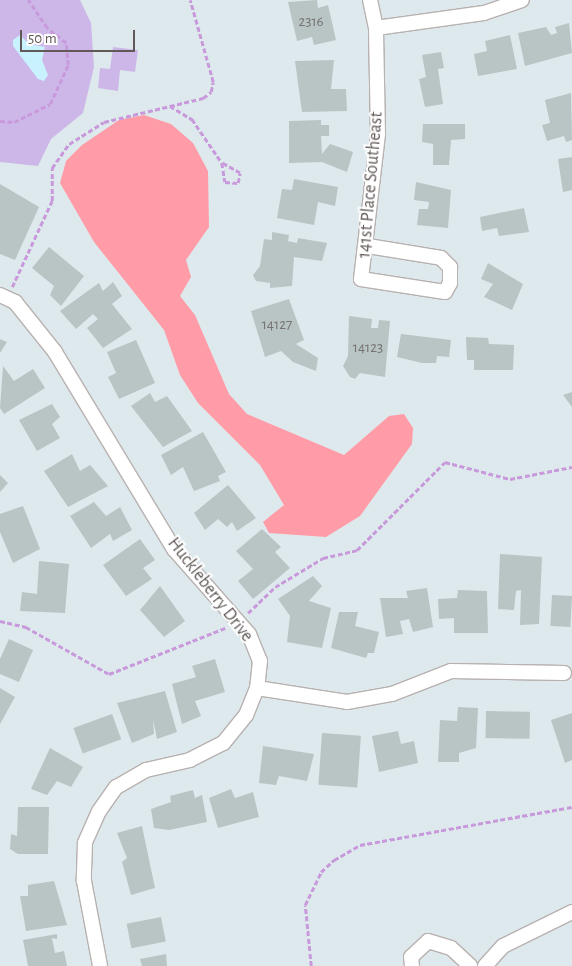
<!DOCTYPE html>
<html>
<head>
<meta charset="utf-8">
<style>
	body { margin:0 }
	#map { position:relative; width:572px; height:966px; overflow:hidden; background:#dee9ed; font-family:"Alegreya Sans",sans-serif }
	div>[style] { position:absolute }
	.green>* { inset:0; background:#cdb7e8 }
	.sand>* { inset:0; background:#c8f2fe }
	.water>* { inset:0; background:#ff9ca7 }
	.building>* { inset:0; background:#b9c4c5; transform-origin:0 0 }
	.path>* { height:2.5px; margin-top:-1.25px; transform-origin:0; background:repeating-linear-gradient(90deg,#c899db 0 5px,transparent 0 7.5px) }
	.roads { filter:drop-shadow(1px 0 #b8b1b0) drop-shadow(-1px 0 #b8b1b0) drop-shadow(0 1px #b8b1b0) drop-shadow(0 -1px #b8b1b0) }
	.minor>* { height:14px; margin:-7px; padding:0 7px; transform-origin:7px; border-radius:7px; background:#fff }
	span { translate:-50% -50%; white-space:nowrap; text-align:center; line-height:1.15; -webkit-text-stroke:4px #fff; paint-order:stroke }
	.number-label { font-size:15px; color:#777372 }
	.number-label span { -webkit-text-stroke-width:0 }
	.street-label { font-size:18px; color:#615857 }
	.scale { position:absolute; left:20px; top:30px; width:115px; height:22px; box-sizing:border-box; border:2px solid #615857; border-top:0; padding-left:6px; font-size:15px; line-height:18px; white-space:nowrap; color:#615857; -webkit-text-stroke:4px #fff; paint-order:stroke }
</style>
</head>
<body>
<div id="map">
	<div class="green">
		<div style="clip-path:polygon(0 0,80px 0,91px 23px,94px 67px,83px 113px,51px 139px,38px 166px,0 162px)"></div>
		<div style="clip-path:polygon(113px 47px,138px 50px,135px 72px,120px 70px,118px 91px,98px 88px,100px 68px,110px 69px)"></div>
	</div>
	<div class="sand">
		<div style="clip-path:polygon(20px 35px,29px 44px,45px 47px,42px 60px,48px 75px,44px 81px,38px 79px,13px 46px,13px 40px)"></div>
	</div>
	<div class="water">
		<div style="clip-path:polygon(144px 115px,171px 124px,193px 143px,208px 171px,209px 227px,186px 260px,191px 277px,180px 296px,195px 315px,229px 394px,247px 414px,344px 455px,389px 416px,404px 414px,413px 428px,412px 444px,360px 516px,326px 537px,269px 533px,263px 522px,284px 505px,260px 465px,198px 403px,180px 375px,164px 330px,94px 242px,60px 183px,66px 161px,82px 145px,119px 120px)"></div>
	</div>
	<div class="building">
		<div style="clip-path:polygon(317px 0,318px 8px,328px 5px,336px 40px,314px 45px,312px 37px,297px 41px,288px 2px)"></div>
		<div style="clip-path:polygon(569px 23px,572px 53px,525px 66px,518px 33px,546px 27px,551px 35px,557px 33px,555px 27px)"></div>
		<div style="clip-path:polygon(510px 35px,517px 69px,478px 76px,474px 54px,487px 51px,485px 41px)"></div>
		<div style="clip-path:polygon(441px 52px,444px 68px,438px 69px,443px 104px,425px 107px,419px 79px,426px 77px,422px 55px)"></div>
		<div style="clip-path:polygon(334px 60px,331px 89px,346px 89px,347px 111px,302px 112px,295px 61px)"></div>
		<div style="clip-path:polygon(571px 93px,572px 140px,566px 142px,564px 136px,547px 141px,542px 125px,550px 123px,545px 100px)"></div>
		<div style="clip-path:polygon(321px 120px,321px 125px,329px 125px,329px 136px,321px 136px,322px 154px,330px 144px,353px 152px,347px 172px,322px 162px,289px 163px,289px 121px)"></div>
		<div style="clip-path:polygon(423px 124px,465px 124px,465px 139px,451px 140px,449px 165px,433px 165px,433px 144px,422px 142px)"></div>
		<div style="clip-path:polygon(572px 157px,572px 190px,563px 192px,558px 159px)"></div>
		<div style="clip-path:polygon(294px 179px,338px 187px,335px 206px,318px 202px,314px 225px,277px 218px,282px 189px,292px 190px)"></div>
		<div style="clip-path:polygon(416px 182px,451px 190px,448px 228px,417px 225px,419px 209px,428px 209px,429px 202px,414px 200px)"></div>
		<div style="clip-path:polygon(0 184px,39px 207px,15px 260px,0 254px)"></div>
		<div style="clip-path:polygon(524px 208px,529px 232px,499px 236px,497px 228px,482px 231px,480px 217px)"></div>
		<div style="clip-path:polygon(272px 232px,289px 235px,288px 241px,297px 243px,298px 238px,327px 243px,322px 261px,294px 257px,292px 286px,270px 288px,270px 283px,256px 281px,253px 275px,260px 266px,264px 239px,272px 240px)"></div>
		<div style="clip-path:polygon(49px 247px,84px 276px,61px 306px,50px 295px,54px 286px,32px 268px)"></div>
		<div style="clip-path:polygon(488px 263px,523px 284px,512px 310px,484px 297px,493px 284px,481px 279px)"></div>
		<div style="clip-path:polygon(113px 282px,122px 296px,112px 304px,132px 329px,103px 348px,87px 328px,98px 319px,93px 314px,76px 329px,60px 311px,99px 283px,103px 291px)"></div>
		<div style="clip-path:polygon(289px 299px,304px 340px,296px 344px,318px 358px,316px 371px,293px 362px,281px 351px,265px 357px,251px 311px)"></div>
		<div style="clip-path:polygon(349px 316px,372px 319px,371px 328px,378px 328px,379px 320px,390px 321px,385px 377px,360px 373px,355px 379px,350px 377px,343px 366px,348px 356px)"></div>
		<div style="clip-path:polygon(401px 334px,451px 340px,449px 357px,437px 356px,436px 363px,422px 363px,397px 357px)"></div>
		<div style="clip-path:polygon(466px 337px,488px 338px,489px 344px,514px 345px,513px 370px,474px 370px,474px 360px,467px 360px)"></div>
		<div style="clip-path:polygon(0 339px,7px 342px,0 353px)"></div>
		<div style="clip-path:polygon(136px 340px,155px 383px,119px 399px,108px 377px,116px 373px,107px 352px)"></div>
		<div style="clip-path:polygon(3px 366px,14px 381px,33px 369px,45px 388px,4px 414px,0 408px)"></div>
		<div style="clip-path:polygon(572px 392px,572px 407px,563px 395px)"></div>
		<div style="clip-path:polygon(150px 393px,155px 402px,167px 396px,192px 431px,163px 447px,131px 406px)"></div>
		<div style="clip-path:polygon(52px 404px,60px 417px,52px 424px,60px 438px,37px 451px,19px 420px)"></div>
		<div style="clip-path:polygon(203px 432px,226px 472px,218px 476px,220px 481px,194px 491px,183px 467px,171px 475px,161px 455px)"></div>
		<div style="clip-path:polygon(72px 454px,80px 471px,90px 465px,108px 486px,68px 507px,44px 471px)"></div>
		<div style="clip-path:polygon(0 475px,8px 483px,0 492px)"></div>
		<div style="clip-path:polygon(228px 485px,256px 518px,237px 531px,232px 522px,227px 527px,218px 519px,205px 530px,194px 513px)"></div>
		<div style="clip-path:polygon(94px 502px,106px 516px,120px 507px,132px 530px,113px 541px,110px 534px,91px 548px,70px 516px)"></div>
		<div style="clip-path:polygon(23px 506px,40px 549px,13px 563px,0 532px,0 514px)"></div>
		<div style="clip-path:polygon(262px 529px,281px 547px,275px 552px,290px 568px,253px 599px,238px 581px,253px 569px,236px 551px)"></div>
		<div style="clip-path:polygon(140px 539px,155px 560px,143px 568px,152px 579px,126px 596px,103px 565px)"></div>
		<div style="clip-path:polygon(500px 554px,542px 557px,539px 624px,520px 625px,521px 590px,516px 591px,514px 610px,498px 609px)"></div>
		<div style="clip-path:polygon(39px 561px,69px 564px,65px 613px,20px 611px,22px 592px,37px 594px)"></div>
		<div style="clip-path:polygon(313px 576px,322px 586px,309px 601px,331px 608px,322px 648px,287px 642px,290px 616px,278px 599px)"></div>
		<div style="clip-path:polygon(160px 586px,185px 621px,164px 637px,140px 610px)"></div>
		<div style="clip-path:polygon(427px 588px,433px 627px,413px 632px,409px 619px,400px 621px,403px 634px,386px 637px,380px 598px,408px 598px,406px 591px)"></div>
		<div style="clip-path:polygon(458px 590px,487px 591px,488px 633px,454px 633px,454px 618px,439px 619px,438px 599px,457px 598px)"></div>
		<div style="left:552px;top:595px;width:20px;height:31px;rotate:3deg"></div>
		<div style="clip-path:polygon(339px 612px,358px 612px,355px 626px,379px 632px,374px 653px,368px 653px,366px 658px,331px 648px)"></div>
		<div style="clip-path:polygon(9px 639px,33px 650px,19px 682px,0 674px,0 659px)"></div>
		<div style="clip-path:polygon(215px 659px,225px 692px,195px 701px,201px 716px,182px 724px,172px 684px,196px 677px,192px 666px)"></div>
		<div style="clip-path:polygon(0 688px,15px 697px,0 724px)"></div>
		<div style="clip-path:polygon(165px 691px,177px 732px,157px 739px,153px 719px,154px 734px,132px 743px,117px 703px)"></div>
		<div style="clip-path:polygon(458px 707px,478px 708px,476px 748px,459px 753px,459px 762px,438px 762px,440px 720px,457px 721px)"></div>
		<div style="left:486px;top:711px;width:44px;height:27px;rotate:1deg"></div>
		<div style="clip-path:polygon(572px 713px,572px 760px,565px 763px,551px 720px)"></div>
		<div style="left:112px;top:714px;width:27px;height:41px;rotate:70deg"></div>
		<div style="clip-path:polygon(398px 731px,401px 744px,414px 741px,418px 763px,379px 772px,372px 736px)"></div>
		<div style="left:322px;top:733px;width:39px;height:52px;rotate:4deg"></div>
		<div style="clip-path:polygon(263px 746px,314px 754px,307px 781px,279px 776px,276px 785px,259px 783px)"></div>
		<div style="clip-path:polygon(50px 748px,83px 767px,71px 787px,57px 781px,47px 795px,31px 789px)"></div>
		<div style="clip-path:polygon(231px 789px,235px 798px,253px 792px,259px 817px,218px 828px,209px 798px)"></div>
		<div style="clip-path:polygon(193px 790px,195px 798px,202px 795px,207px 822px,169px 830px,154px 828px,151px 809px,171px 802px,170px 796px)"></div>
		<div style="clip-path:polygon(18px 807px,49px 807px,48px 854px,18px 854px,10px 849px,11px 834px,17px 836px)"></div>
		<div style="clip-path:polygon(142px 826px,155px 888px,131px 895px,122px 862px,127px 858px,117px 833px)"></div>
		<div style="clip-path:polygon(54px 881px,67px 925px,26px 931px,20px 896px,28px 896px,28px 885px)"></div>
		<div style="left:161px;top:917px;width:25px;height:35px;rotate:79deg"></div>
		<div style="clip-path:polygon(57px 934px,57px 939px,52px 938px,55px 953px,64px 951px,67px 966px,28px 966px,23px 940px)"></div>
		<div style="clip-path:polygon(166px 954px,167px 966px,142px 966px,140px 959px)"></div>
	</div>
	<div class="path">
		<div style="left:170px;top:106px;width:26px;rotate:31deg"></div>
		<div style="left:192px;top:119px;width:53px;rotate:55.7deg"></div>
		<div style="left:222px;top:163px;width:19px;rotate:81deg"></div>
		<div style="left:225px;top:182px;width:13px;rotate:4deg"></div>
		<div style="left:238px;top:183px;width:10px;rotate:-79deg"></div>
		<div style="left:240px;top:173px;width:21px;rotate:-151deg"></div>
		<div style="left:0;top:121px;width:14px;rotate:4deg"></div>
		<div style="left:14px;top:122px;width:40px;rotate:-26.6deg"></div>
		<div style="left:50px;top:104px;width:43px;rotate:-65.2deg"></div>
		<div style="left:68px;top:65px;width:22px;rotate:-95deg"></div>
		<div style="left:66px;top:43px;width:24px;rotate:-142deg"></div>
		<div style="left:47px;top:28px;width:34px;rotate:-124deg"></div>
		<div style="left:12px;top:287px;width:95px;rotate:-65.1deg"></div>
		<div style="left:52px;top:201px;width:33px;rotate:-90deg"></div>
		<div style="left:52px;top:168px;width:29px;rotate:-55deg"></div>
		<div style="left:69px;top:144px;width:41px;rotate:-32.2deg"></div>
		<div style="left:104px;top:122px;width:102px;rotate:-13.6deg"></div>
		<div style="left:203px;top:98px;width:10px;rotate:-37deg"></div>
		<div style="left:211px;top:92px;width:10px;rotate:-79deg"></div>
		<div style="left:213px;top:82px;width:85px;rotate:-105.7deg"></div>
		<div style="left:248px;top:613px;width:37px;rotate:-44deg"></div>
		<div style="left:275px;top:587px;width:56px;rotate:-31.1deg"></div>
		<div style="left:323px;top:558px;width:35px;rotate:-13deg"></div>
		<div style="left:357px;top:550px;width:124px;rotate:-45deg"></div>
		<div style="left:445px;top:462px;width:67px;rotate:14.7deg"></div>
		<div style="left:510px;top:479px;width:63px;rotate:-11deg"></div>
		<div style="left:0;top:621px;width:27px;rotate:13deg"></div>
		<div style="left:26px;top:627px;width:95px;rotate:29.5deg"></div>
		<div style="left:109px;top:674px;width:125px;rotate:-21.6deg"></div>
		<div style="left:311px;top:966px;width:61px;rotate:-95.6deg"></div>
		<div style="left:305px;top:905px;width:37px;rotate:-64deg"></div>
		<div style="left:321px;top:872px;width:18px;rotate:-43deg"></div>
		<div style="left:334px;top:860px;width:30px;rotate:-30deg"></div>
		<div style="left:360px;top:845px;width:215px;rotate:-10.2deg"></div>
	</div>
	<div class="roads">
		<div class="minor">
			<div style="left:376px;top:28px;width:109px;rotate:-7.9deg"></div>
			<div style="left:484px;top:13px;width:40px;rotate:-18.9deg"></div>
			<div style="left:368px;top:246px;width:74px;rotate:9.3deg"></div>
			<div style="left:441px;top:258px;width:13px;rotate:45deg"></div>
			<div style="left:450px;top:267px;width:16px;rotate:90deg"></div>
			<div style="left:450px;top:283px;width:10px;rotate:119deg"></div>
			<div style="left:445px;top:292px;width:85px;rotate:-171.2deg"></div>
			<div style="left:361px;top:279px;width:146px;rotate:-83.3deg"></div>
			<div style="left:378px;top:134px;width:106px;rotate:-91.1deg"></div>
			<div style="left:376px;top:28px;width:29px;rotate:-102deg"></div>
			<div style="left:0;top:295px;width:17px;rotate:25deg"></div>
			<div style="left:15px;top:302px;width:64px;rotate:51.3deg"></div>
			<div style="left:55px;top:352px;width:230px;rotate:58.9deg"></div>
			<div style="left:174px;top:549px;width:113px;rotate:48.6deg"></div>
			<div style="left:249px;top:634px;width:29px;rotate:68deg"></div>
			<div style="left:260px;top:661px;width:27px;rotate:96deg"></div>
			<div style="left:257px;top:688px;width:29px;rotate:112deg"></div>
			<div style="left:246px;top:715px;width:36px;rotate:129deg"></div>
			<div style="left:223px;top:743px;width:37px;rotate:153deg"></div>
			<div style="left:190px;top:760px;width:45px;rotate:167.2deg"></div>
			<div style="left:146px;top:770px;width:34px;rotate:150deg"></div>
			<div style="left:116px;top:787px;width:29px;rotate:125deg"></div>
			<div style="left:99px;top:811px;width:35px;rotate:114deg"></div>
			<div style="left:85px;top:843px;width:38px;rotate:92deg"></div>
			<div style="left:84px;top:881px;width:86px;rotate:79.3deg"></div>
			<div style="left:257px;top:688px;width:91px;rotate:8.8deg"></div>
			<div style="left:347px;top:702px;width:46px;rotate:-10.1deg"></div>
			<div style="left:392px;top:694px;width:63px;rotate:-21.3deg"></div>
			<div style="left:451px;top:671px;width:113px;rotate:1deg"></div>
			<div style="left:412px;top:966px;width:9px;rotate:-96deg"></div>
			<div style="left:411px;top:957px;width:23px;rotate:-43deg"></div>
			<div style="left:428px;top:941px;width:24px;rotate:17deg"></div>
			<div style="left:451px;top:948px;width:26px;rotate:43deg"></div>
			<div style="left:485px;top:966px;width:27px;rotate:-48deg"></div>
			<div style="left:503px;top:946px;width:77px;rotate:-26.2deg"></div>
		</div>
	</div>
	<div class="number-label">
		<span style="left:311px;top:22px">2316</span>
		<span style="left:277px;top:325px">14127</span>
		<span style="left:368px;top:348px">14123</span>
	</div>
	<div class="street-label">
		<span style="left:371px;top:185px;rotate:-85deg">141st Place Southeast</span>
		<span style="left:210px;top:590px;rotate:52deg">Huckleberry Drive</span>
	</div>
	<div class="scale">50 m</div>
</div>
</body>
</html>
